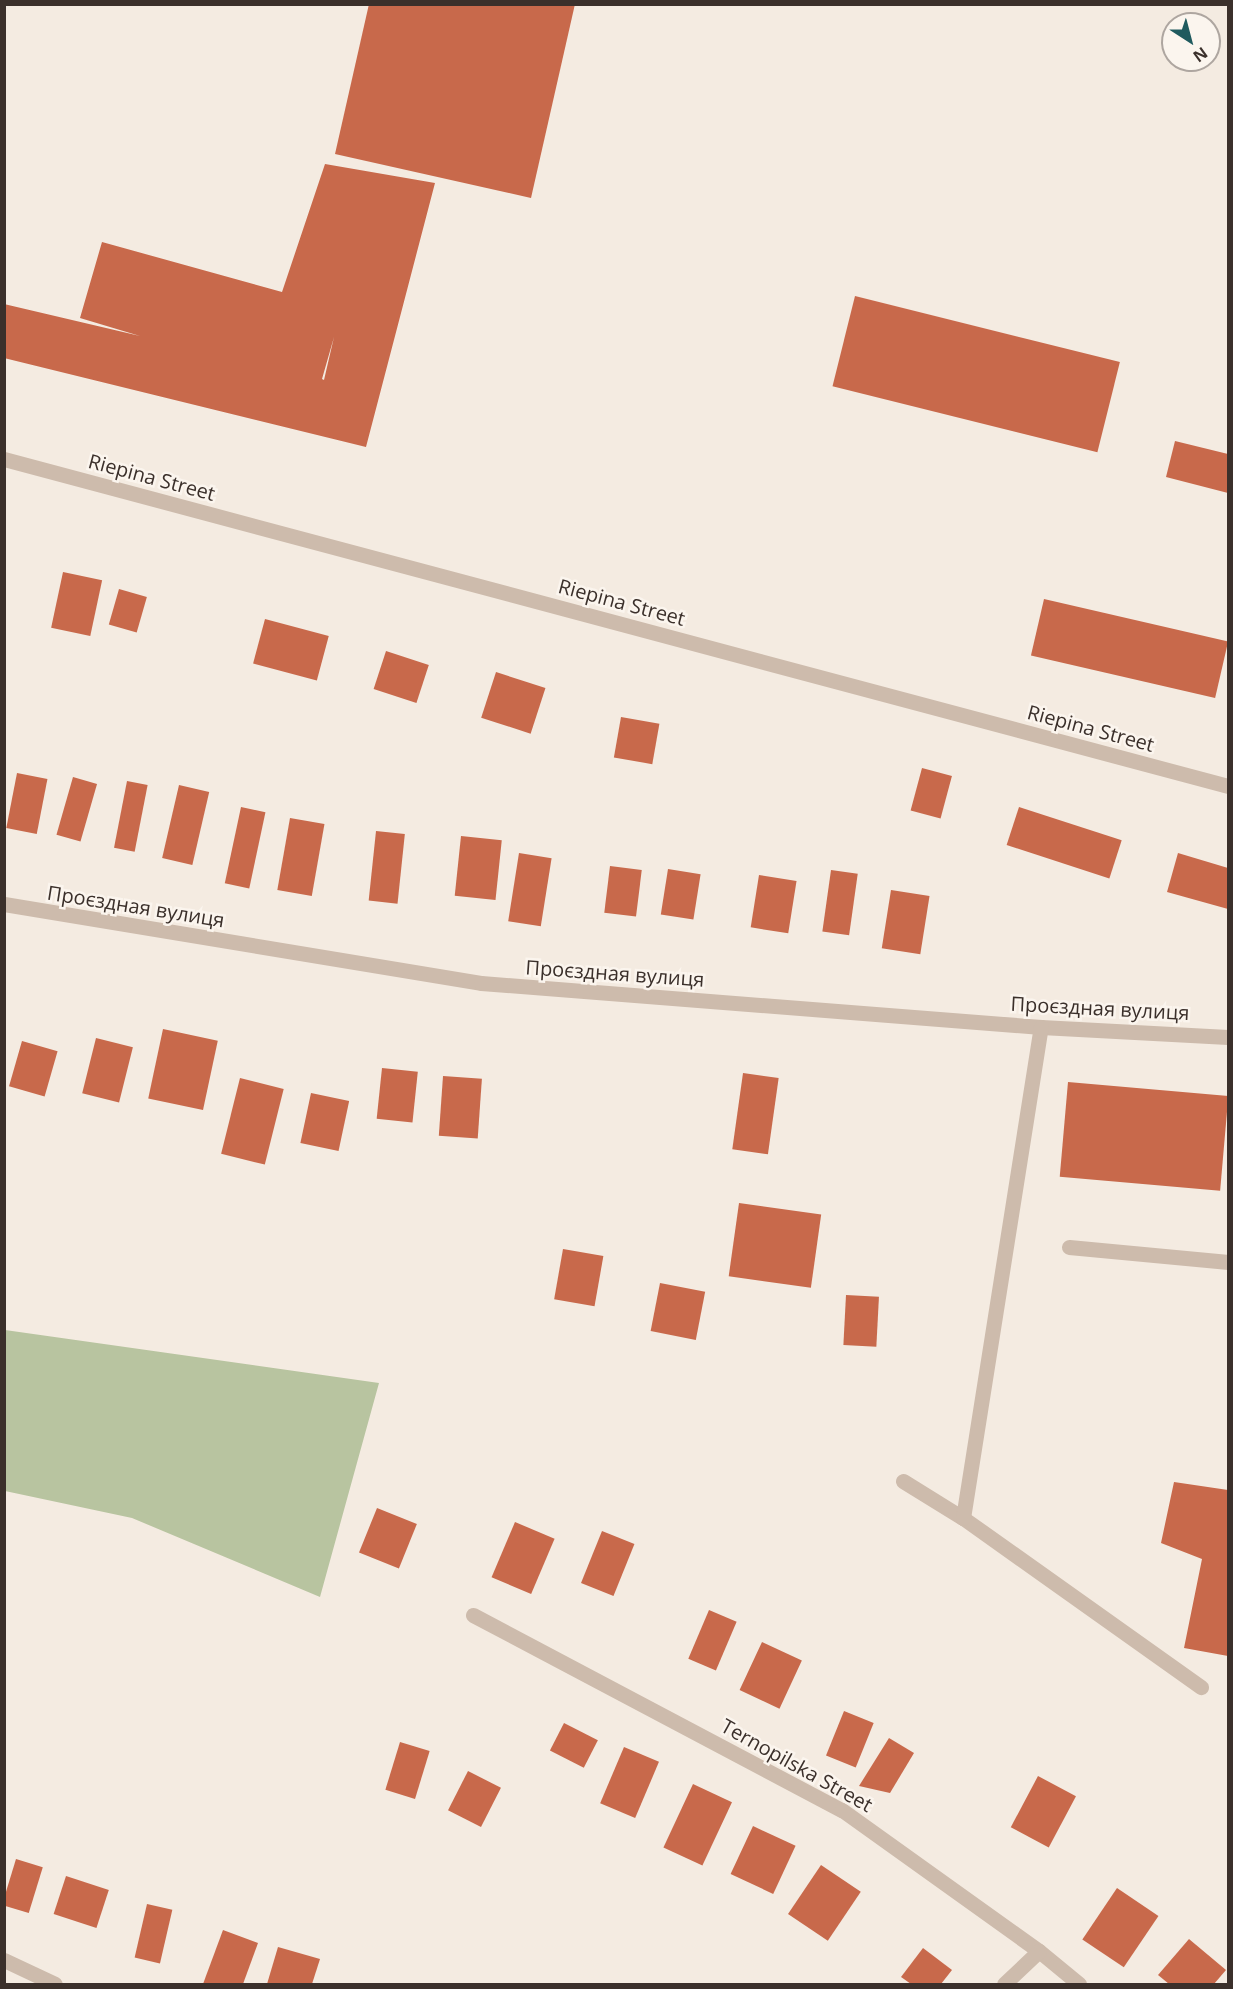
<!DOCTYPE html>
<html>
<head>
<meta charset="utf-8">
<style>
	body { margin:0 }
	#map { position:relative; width:1233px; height:1989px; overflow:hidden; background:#f4ebe1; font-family:"Open Sans",sans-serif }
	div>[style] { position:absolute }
	.green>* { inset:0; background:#b8c4a0 }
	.building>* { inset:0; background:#c8694b; transform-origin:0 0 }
	.minor>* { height:15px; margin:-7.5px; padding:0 7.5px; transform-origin:7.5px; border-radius:7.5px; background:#cdbbac }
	span { translate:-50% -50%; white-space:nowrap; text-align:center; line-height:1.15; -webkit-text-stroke:5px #fbf5ee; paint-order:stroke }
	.street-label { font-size:20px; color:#3b302b }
	.frame { position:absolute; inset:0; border:6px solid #3b302b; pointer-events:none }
	.north { position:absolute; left:1161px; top:12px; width:60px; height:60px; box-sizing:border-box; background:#fbf5ee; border:2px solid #aea6a0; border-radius:50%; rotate:144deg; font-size:16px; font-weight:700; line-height:24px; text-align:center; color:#3b302b }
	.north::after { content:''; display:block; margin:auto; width:21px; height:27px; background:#1f5a5e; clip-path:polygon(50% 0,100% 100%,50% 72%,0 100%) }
</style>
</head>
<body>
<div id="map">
	<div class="green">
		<div style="clip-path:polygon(5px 1330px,379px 1383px,320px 1597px,132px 1518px,5px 1491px)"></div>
	</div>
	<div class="building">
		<div style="clip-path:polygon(369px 4px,575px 4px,531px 198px,335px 154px)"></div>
		<div style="clip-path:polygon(evenodd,325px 164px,435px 183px,366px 447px,4px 358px,4px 304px,140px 336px,80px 318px,102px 242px,282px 292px,325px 164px,334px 337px,324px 380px,322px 379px,334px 337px)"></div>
		<div style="left:855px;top:296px;width:273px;height:93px;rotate:14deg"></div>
		<div style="clip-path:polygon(1175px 441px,1228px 454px,1228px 493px,1166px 477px)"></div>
		<div style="left:63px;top:572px;width:40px;height:57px;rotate:12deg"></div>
		<div style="left:119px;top:589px;width:29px;height:37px;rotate:16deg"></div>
		<div style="left:1044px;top:599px;width:189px;height:58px;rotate:13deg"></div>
		<div style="left:265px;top:619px;width:66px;height:46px;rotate:15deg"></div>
		<div style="left:386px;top:651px;width:45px;height:40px;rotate:18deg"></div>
		<div style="left:496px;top:672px;width:52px;height:48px;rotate:18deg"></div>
		<div style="left:621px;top:717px;width:39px;height:41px;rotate:10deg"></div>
		<div style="left:922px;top:768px;width:31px;height:44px;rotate:15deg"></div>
		<div style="left:17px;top:773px;width:31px;height:56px;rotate:11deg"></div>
		<div style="left:73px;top:777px;width:25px;height:60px;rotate:16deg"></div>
		<div style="left:127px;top:781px;width:21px;height:68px;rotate:11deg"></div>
		<div style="left:179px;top:785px;width:31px;height:75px;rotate:13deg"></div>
		<div style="left:241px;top:807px;width:25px;height:78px;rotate:12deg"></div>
		<div style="left:1019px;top:807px;width:108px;height:40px;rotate:18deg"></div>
		<div style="left:290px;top:818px;width:35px;height:73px;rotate:10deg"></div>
		<div style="left:376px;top:831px;width:29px;height:70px;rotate:6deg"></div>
		<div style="left:461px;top:836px;width:41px;height:60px;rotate:6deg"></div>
		<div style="left:519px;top:853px;width:33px;height:69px;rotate:9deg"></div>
		<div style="clip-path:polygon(1178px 853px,1228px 868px,1228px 909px,1167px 892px)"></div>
		<div style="left:610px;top:866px;width:32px;height:47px;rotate:7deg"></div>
		<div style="left:668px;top:869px;width:33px;height:46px;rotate:9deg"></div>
		<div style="left:831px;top:870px;width:27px;height:62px;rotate:8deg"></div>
		<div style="left:759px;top:875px;width:38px;height:53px;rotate:9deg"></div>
		<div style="left:891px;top:890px;width:39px;height:59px;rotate:9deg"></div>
		<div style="left:163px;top:1029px;width:56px;height:71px;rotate:12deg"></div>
		<div style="left:96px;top:1038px;width:38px;height:57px;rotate:14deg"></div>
		<div style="left:22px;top:1041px;width:37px;height:47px;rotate:16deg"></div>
		<div style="left:382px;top:1068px;width:36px;height:51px;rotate:6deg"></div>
		<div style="left:743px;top:1073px;width:36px;height:77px;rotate:8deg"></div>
		<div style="left:443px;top:1076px;width:39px;height:60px;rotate:4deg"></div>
		<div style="left:240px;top:1078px;width:45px;height:78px;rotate:14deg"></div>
		<div style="left:1068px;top:1082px;width:161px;height:95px;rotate:5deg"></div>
		<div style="left:311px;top:1093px;width:39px;height:51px;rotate:12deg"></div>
		<div style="left:739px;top:1203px;width:83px;height:74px;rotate:8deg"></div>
		<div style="left:563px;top:1249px;width:41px;height:51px;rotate:10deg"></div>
		<div style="left:660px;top:1283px;width:46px;height:49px;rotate:11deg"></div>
		<div style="left:846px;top:1295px;width:33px;height:50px;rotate:3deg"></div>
		<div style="clip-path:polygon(1174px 1482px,1228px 1490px,1228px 1656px,1184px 1648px,1202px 1559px,1161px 1543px)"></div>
		<div style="left:377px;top:1508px;width:43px;height:48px;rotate:22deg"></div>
		<div style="left:515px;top:1522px;width:43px;height:60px;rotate:23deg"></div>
		<div style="left:602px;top:1531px;width:35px;height:56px;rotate:22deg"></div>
		<div style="left:709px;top:1610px;width:30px;height:53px;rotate:23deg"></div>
		<div style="left:762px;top:1642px;width:44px;height:53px;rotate:25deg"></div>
		<div style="left:844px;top:1711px;width:32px;height:48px;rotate:22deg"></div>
		<div style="left:564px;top:1723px;width:38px;height:31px;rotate:27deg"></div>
		<div style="clip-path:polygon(889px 1738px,914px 1753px,890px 1793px,859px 1786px)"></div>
		<div style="left:400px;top:1742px;width:31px;height:50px;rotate:17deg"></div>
		<div style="left:624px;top:1747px;width:38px;height:61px;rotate:23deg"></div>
		<div style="left:468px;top:1771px;width:37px;height:44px;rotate:27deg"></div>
		<div style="left:1038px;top:1776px;width:43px;height:58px;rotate:28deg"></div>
		<div style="left:693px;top:1784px;width:43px;height:70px;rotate:25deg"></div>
		<div style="left:753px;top:1826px;width:47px;height:53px;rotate:25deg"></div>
		<div style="left:16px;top:1859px;width:28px;height:48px;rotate:17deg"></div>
		<div style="left:821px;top:1865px;width:48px;height:59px;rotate:34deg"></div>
		<div style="left:66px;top:1876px;width:45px;height:40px;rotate:18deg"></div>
		<div style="left:1117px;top:1888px;width:50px;height:62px;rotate:34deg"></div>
		<div style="left:147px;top:1904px;width:26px;height:55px;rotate:13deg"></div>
		<div style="clip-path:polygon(223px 1930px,258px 1943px,243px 1984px,203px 1984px)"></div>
		<div style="clip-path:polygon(1189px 1939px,1226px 1970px,1214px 1984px,1169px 1984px,1158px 1975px)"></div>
		<div style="clip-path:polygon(278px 1947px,320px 1959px,312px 1984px,267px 1984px)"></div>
		<div style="clip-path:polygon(923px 1948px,952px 1970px,941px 1984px,911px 1984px,901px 1977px)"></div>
	</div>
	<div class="minor">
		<div style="left:4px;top:459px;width:1267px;rotate:14.96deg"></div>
		<div style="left:4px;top:904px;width:483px;rotate:9.4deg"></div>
		<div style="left:481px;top:983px;width:562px;rotate:4.49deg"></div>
		<div style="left:1041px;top:1027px;width:187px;rotate:3.1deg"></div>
		<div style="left:1069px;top:1247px;width:160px;rotate:5.4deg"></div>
		<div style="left:903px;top:1481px;width:70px;rotate:31.7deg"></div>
		<div style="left:963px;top:1518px;width:292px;rotate:35.4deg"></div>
		<div style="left:963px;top:1518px;width:497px;rotate:-81deg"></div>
		<div style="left:473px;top:1615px;width:417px;rotate:27.9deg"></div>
		<div style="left:842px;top:1810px;width:242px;rotate:35.6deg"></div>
		<div style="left:1039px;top:1951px;width:52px;rotate:39.5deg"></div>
		<div style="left:4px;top:1960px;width:56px;rotate:25.2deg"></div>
		<div style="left:1004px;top:1984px;width:48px;rotate:-43.3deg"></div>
	</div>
	<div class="street-label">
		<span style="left:152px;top:477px;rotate:15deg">Riepina Street</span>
		<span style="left:622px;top:602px;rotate:15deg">Riepina Street</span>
		<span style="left:1091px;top:728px;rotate:15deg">Riepina Street</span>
		<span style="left:136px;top:906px;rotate:9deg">Проєздная вулиця</span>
		<span style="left:615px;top:973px;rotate:4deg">Проєздная вулиця</span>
		<span style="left:1100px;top:1008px;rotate:3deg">Проєздная вулиця</span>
		<span style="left:797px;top:1765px;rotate:29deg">Ternopilska Street</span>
	</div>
	<div class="frame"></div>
	<div class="north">N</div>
</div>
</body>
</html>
